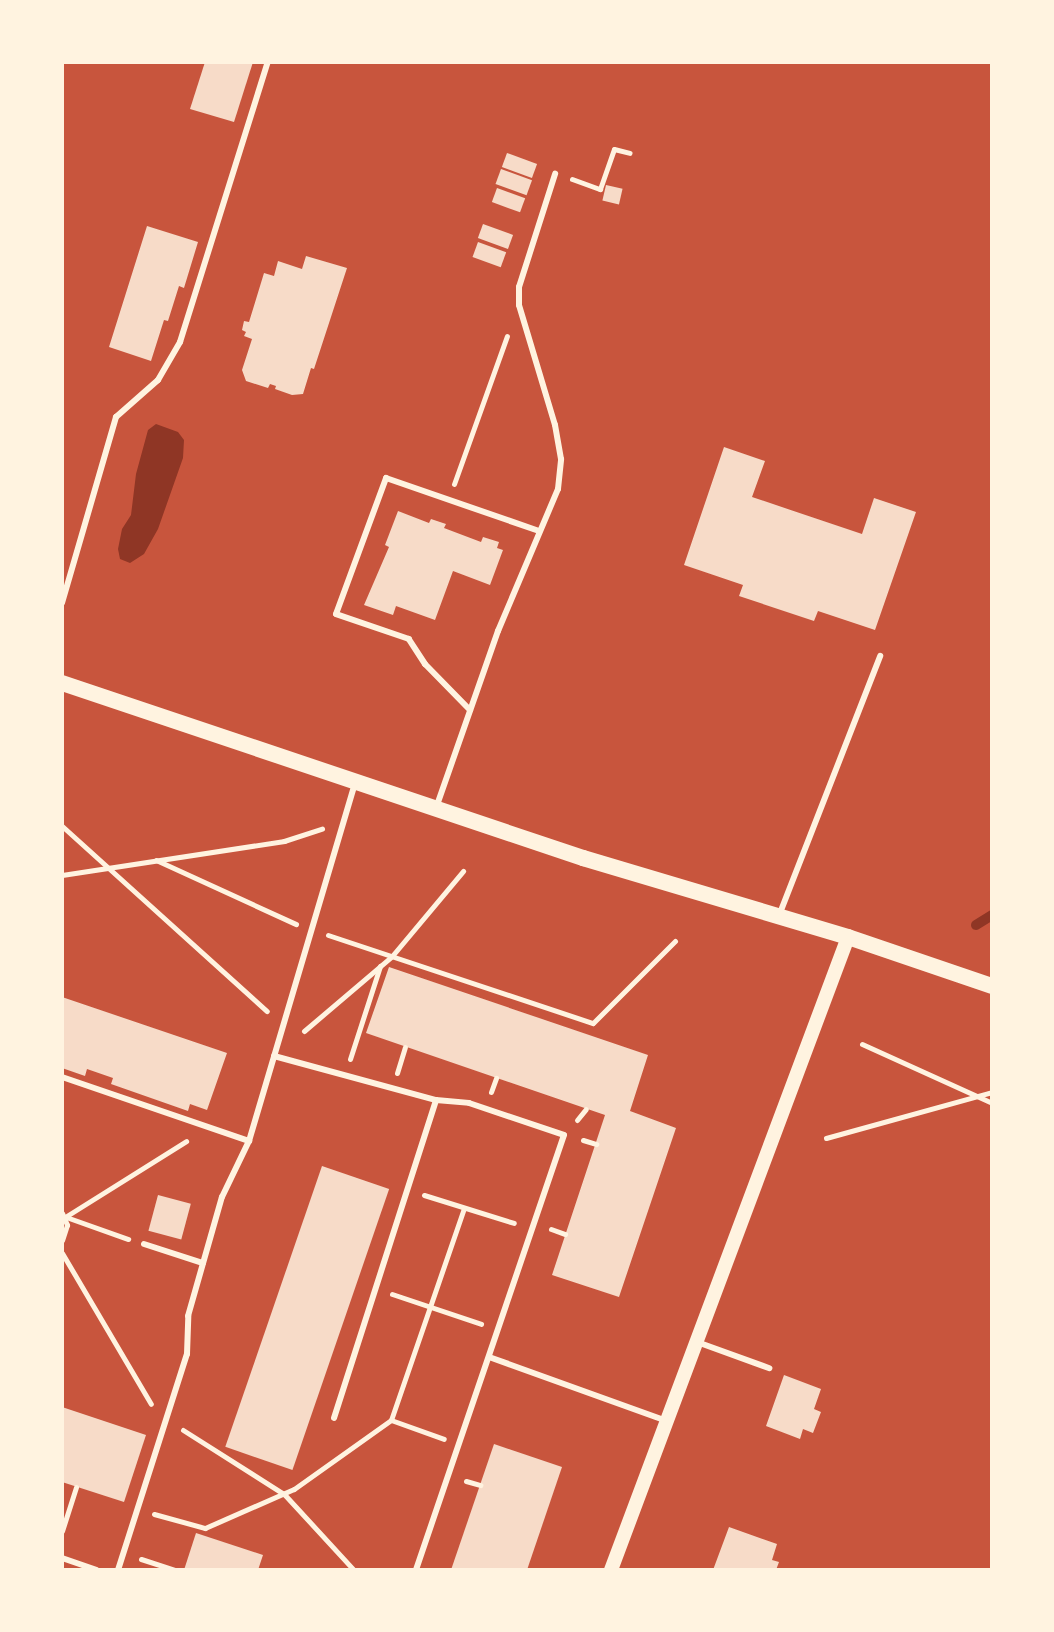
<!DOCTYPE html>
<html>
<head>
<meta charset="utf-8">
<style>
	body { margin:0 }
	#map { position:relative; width:1054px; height:1632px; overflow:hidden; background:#c8553d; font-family:"PT Sans Narrow",sans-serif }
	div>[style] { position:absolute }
	.water>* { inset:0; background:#8f3625 }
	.stream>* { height:10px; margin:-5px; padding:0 5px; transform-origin:5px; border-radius:5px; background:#8f3625 }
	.building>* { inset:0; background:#f7dbc8; transform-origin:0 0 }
	.path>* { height:5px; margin:-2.5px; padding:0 2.5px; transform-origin:2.5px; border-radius:2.5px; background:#fff3e0 }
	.service>* { height:6px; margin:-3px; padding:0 3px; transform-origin:3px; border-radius:3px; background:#fff3e0 }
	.tertiary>* { height:14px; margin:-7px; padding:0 7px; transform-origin:7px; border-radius:7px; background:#fff3e0 }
	.secondary>* { height:16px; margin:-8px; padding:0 8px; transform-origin:8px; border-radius:8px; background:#fff3e0 }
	span { translate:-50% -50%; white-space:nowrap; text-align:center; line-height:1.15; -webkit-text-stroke:8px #fff3e0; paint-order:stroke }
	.frame { position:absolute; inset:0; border:64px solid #fff3e0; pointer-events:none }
</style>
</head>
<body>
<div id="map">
	<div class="water">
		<div style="clip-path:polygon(156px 424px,178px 432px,184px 440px,183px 458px,158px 529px,144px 554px,130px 563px,120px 559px,118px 549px,122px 529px,131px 515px,136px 474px,148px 430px)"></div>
	</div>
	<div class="stream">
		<div style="left:976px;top:925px;width:19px;rotate:-32deg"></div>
	</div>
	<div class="building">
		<div style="clip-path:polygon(205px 62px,253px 62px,234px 122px,190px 109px)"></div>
		<div style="left:507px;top:153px;width:32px;height:15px;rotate:20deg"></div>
		<div style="left:501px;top:169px;width:33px;height:16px;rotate:20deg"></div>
		<div style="left:606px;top:185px;width:17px;height:16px;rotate:13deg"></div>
		<div style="left:497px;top:188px;width:30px;height:15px;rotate:20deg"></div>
		<div style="left:483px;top:224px;width:32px;height:15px;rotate:20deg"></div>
		<div style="clip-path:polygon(147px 226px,198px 242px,184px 288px,179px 286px,168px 321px,164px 320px,151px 361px,109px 347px)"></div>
		<div style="left:478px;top:242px;width:30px;height:16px;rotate:20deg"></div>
		<div style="clip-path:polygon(306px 256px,347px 268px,314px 369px,311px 368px,303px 394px,292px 395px,275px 389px,276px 386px,270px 384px,268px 388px,246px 381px,242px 370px,252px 339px,244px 336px,246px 332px,242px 330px,244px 321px,249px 322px,264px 273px,274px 276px,278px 261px,302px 269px)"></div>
		<div style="clip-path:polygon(724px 447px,765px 461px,752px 497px,862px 534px,874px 498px,916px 512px,875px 630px,818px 611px,814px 621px,739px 596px,743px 585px,684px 565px)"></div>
		<div style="clip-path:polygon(398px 511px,429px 523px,431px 519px,446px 524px,444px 528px,481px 542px,483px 537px,499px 542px,497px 548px,503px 550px,490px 585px,453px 571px,435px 620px,396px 606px,393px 615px,364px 605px,389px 547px,385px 545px)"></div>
		<div style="clip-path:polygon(389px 967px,648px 1055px,630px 1111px,676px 1128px,619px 1297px,552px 1275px,605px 1115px,366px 1033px)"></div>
		<div style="clip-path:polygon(62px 997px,227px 1053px,207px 1110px,190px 1104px,188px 1111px,111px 1084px,113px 1078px,87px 1069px,85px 1076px,62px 1068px)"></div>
		<div style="left:322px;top:1166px;width:71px;height:297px;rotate:19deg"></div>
		<div style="left:158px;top:1195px;width:34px;height:37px;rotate:15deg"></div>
		<div style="clip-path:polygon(784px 1375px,821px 1389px,814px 1409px,821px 1412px,813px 1433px,803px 1429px,800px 1439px,766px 1426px)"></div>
		<div style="clip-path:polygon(62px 1407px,146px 1435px,124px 1502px,62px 1482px)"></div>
		<div style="clip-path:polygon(494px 1444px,562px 1467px,527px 1570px,451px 1570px)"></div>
		<div style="clip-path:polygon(729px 1527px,777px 1544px,772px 1560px,779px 1562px,776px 1570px,713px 1570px)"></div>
		<div style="clip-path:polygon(196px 1533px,263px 1555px,258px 1570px,184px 1570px)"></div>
	</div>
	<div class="path">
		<div style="left:572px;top:179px;width:30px;rotate:20deg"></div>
		<div style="left:600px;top:189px;width:42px;rotate:-70.7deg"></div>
		<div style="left:614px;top:149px;width:16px;rotate:14deg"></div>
		<div style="left:454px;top:484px;width:157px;rotate:-70.3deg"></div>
		<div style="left:62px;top:826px;width:276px;rotate:42.1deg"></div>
		<div style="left:156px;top:860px;width:154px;rotate:24.6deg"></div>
		<div style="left:62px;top:875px;width:225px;rotate:-8.7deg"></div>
		<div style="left:284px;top:841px;width:40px;rotate:-18deg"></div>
		<div style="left:328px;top:935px;width:279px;rotate:18.4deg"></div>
		<div style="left:593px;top:1023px;width:116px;rotate:-45deg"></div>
		<div style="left:304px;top:1031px;width:116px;rotate:-40.4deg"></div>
		<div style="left:392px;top:956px;width:111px;rotate:-50.1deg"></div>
		<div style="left:862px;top:1044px;width:143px;rotate:24.4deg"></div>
		<div style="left:350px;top:1059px;width:98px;rotate:-72.1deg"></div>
		<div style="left:397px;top:1073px;width:27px;rotate:-73deg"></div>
		<div style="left:491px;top:1092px;width:15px;rotate:-70deg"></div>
		<div style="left:577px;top:1120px;width:14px;rotate:-51deg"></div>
		<div style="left:826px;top:1138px;width:172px;rotate:-15.5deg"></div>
		<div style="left:583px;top:1140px;width:14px;rotate:17deg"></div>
		<div style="left:424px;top:1195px;width:94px;rotate:17.3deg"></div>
		<div style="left:62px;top:1213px;width:13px;rotate:67deg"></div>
		<div style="left:67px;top:1225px;width:16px;rotate:108deg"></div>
		<div style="left:65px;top:1217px;width:143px;rotate:-32.1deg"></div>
		<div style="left:66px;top:1217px;width:66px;rotate:19.5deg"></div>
		<div style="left:551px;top:1229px;width:15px;rotate:20deg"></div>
		<div style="left:62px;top:1253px;width:175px;rotate:59.5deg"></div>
		<div style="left:392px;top:1294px;width:94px;rotate:18.6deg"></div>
		<div style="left:391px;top:1420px;width:224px;rotate:-71deg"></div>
		<div style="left:183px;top:1430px;width:120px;rotate:32.4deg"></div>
		<div style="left:284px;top:1494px;width:103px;rotate:47.4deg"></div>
		<div style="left:466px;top:1481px;width:15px;rotate:16deg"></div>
		<div style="left:154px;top:1514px;width:53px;rotate:15.4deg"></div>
		<div style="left:205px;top:1528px;width:97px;rotate:-23.7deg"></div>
		<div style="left:294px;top:1489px;width:119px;rotate:-35.4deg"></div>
		<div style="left:391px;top:1420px;width:56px;rotate:19.7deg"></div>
		<div style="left:62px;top:1531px;width:46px;rotate:-72.3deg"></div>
		<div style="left:141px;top:1559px;width:36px;rotate:18deg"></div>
	</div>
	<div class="service">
		<div style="left:62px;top:603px;width:194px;rotate:-73.8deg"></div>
		<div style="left:116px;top:417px;width:56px;rotate:-41.4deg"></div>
		<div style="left:158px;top:380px;width:44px;rotate:-59.9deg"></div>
		<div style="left:180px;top:342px;width:294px;rotate:-72.6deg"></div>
		<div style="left:470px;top:710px;width:64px;rotate:-134.4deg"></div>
		<div style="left:425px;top:664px;width:30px;rotate:-123deg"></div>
		<div style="left:409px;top:639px;width:77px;rotate:-161.1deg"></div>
		<div style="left:336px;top:614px;width:145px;rotate:-69.8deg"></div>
		<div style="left:386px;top:478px;width:162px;rotate:19.1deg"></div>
		<div style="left:436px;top:808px;width:188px;rotate:-70.7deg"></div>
		<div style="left:498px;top:631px;width:154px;rotate:-67.1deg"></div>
		<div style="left:558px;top:489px;width:30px;rotate:-84deg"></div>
		<div style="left:561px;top:459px;width:35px;rotate:-100deg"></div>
		<div style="left:555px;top:425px;width:125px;rotate:-106.7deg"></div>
		<div style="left:519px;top:305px;width:18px;rotate:-90deg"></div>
		<div style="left:519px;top:287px;width:119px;rotate:-72.3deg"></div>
		<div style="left:780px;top:913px;width:276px;rotate:-68.7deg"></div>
		<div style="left:274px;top:1056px;width:168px;rotate:15.2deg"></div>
		<div style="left:436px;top:1100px;width:33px;rotate:5deg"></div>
		<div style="left:469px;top:1103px;width:100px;rotate:18.6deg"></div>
		<div style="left:564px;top:1135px;width:459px;rotate:108.8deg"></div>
		<div style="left:62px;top:1077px;width:198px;rotate:18.9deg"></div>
		<div style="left:144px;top:1244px;width:62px;rotate:17.9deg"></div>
		<div style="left:697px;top:1342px;width:77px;rotate:19.9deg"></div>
		<div style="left:489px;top:1357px;width:189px;rotate:19.8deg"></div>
		<div style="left:334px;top:1418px;width:334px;rotate:-72.2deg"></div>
		<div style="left:62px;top:1558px;width:36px;rotate:19deg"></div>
		<div style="left:118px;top:1570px;width:227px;rotate:-72.3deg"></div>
		<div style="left:187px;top:1354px;width:38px;rotate:-88deg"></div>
		<div style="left:188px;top:1316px;width:124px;rotate:-74.1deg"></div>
		<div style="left:222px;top:1197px;width:62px;rotate:-64.3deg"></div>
		<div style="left:249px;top:1141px;width:373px;rotate:-73.5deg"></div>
	</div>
	<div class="tertiary">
		<div style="left:611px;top:1570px;width:676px;rotate:-69.47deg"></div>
	</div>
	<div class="secondary">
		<div style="left:62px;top:683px;width:550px;rotate:18.57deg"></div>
		<div style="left:583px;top:858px;width:277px;rotate:16.6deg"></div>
		<div style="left:848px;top:937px;width:152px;rotate:18.8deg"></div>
	</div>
	<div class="frame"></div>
</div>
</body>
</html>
